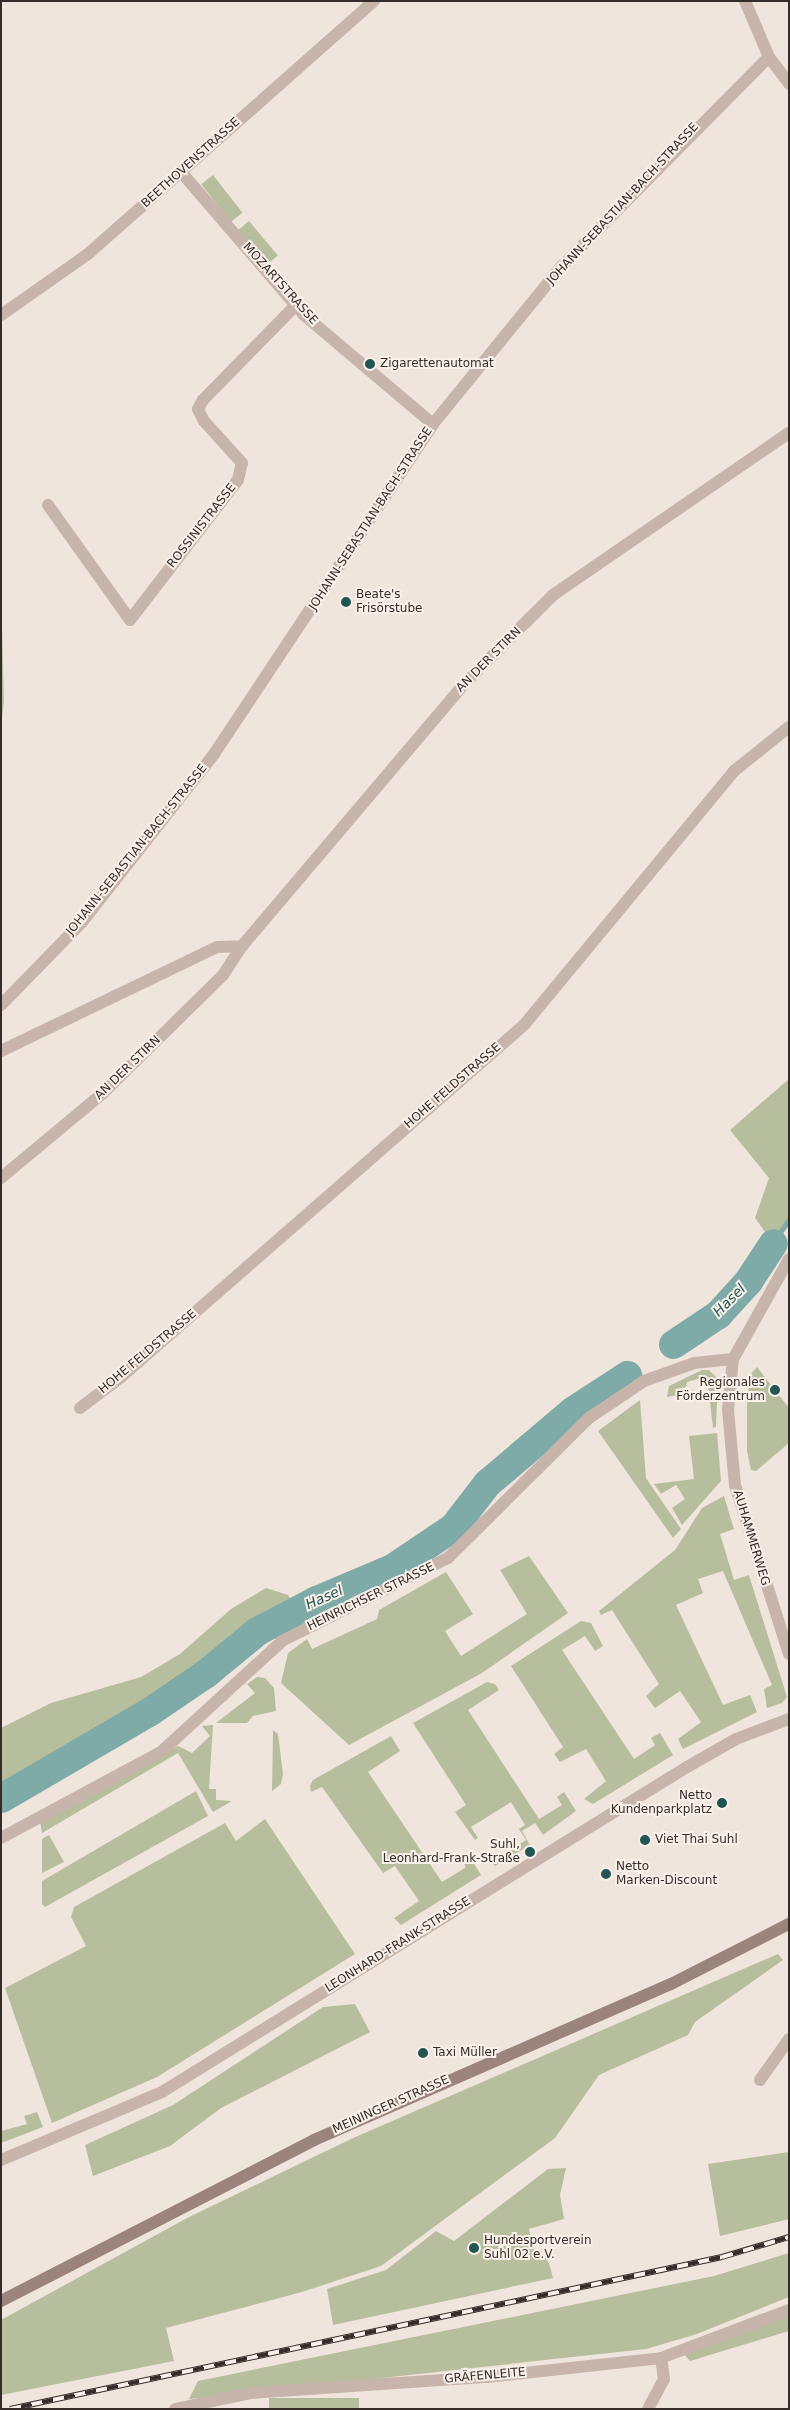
<!DOCTYPE html>
<html>
<head>
<meta charset="utf-8">
<style>
	body { margin:0 }
	#map { position:relative; width:790px; height:2410px; overflow:hidden; background:#f0e5dd; font-family:"DejaVu Sans",sans-serif }
	div>[style] { position:absolute }
	.green>* { inset:0; background:#b7be9e; transform-origin:0 0 }
	.stream>* { height:5px; margin:-2.5px; padding:0 2.5px; transform-origin:2.5px; border-radius:2.5px; background:#7eaba8 }
	.river>* { height:29px; margin:-14.5px; padding:0 14.5px; transform-origin:14.5px; border-radius:14.5px; background:#7eaba8 }
	.minor>* { height:12px; margin:-6px; padding:0 6px; transform-origin:6px; border-radius:6px; background:#c7b4aa }
	.secondary>* { height:12px; margin:-6px; padding:0 6px; transform-origin:6px; border-radius:6px; background:#9b847c }
	.rail>* { height:5.5px; margin-top:-2.75px; transform-origin:0; background:repeating-linear-gradient(90deg,#f8f0e9 0 11px,#362c29 0 22px); box-sizing:border-box; border-block:1px solid #362c29 }
	.dots>* { width:14px; height:14px; translate:-50% -50%; box-sizing:border-box; border:2px solid #f8f0e9; border-radius:50% }
	span { translate:-50% -50%; white-space:nowrap; text-align:center; line-height:1.15; -webkit-text-stroke:4px #f8f0e9; paint-order:stroke }
	.street-label { font-size:12px; color:#362c29 }
	.poi-label { font-size:12px; color:#362c29 }
	.left { translate:0 -50%; text-align:left }
	.right { translate:-100% -50%; text-align:right }
	.water-label { font-size:14px; color:#225452; font-style:italic }
	.frame { position:absolute; inset:0; border:2px solid #362c29; pointer-events:none }
</style>
</head>
<body>
<div id="map">
	<div class="green">
		<div style="left:213px;top:175px;width:48px;height:15px;rotate:52deg"></div>
		<div style="left:249px;top:221px;width:45px;height:14px;rotate:50deg"></div>
		<div style="clip-path:polygon(1px 587px,4px 702px,1px 726px)"></div>
		<div style="clip-path:polygon(789px 1079px,789px 1219px,773px 1243px,755px 1218px,769px 1178px,730px 1130px)"></div>
		<div style="clip-path:polygon(757px 1367px,789px 1408px,789px 1443px,756px 1471px,751px 1470px,747px 1451px,747px 1406px,750px 1375px)"></div>
		<div style="clip-path:polygon(702px 1370px,709px 1370px,718px 1379px,716px 1427px,713px 1428px,707px 1376px,687px 1382px,686px 1387px,676px 1389px,677px 1395px,667px 1397px,669px 1386px)"></div>
		<div style="clip-path:polygon(640px 1400px,646px 1478px,681px 1529px,673px 1538px,598px 1431px)"></div>
		<div style="clip-path:polygon(717px 1433px,721px 1481px,682px 1525px,672px 1508px,685px 1499px,676px 1485px,661px 1494px,654px 1484px,694px 1479px,689px 1436px)"></div>
		<div style="clip-path:polygon(724px 1496px,734px 1529px,720px 1534px,734px 1580px,749px 1575px,787px 1697px,782px 1703px,767px 1708px,764px 1689px,772px 1685px,723px 1571px,698px 1579px,703px 1593px,676px 1605px,723px 1705px,750px 1695px,757px 1712px,683px 1749px,678px 1739px,701px 1722px,680px 1691px,655px 1708px,646px 1696px,659px 1684px,612px 1610px,601px 1615px,599px 1611px,675px 1550px,702px 1508px)"></div>
		<div style="clip-path:polygon(529px 1556px,568px 1613px,482px 1673px,349px 1745px,281px 1683px,288px 1653px,307px 1639px,312px 1649px,377px 1619px,379px 1610px,446px 1572px,473px 1614px,445px 1631px,461px 1656px,527px 1614px,500px 1570px)"></div>
		<div style="clip-path:polygon(266px 1588px,288px 1595px,297px 1610px,257px 1631px,206px 1673px,150px 1711px,1px 1798px,1px 1728px,51px 1703px,141px 1677px,180px 1654px,231px 1609px)"></div>
		<div style="clip-path:polygon(581px 1621px,591px 1623px,603px 1646px,595px 1651px,585px 1636px,562px 1650px,634px 1759px,655px 1745px,651px 1738px,660px 1733px,673px 1755px,593px 1804px,584px 1799px,606px 1781px,586px 1749px,560px 1762px,554px 1754px,563px 1747px,511px 1666px)"></div>
		<div style="clip-path:polygon(257px 1677px,265px 1678px,274px 1688px,276px 1711px,253px 1716px,247px 1723px,216px 1723px,255px 1693px,247px 1684px)"></div>
		<div style="clip-path:polygon(487px 1682px,495px 1684px,499px 1690px,468px 1710px,539px 1819px,562px 1805px,557px 1797px,564px 1792px,576px 1811px,543px 1835px,535px 1823px,522px 1831px,530px 1845px,495px 1866px,483px 1854px,487px 1851px,493px 1861px,526px 1840px,519px 1829px,525px 1825px,511px 1802px,471px 1827px,478px 1838px,475px 1840px,455px 1812px,466px 1805px,413px 1723px)"></div>
		<div style="clip-path:polygon(213px 1725px,209px 1789px,216px 1789px,216px 1800px,232px 1801px,213px 1812px,178px 1753px,42px 1833px,40px 1821px,178px 1746px,192px 1753px,210px 1736px,202px 1726px)"></div>
		<div style="clip-path:polygon(273px 1730px,278px 1734px,283px 1774px,281px 1784px,272px 1791px)"></div>
		<div style="clip-path:polygon(391px 1736px,400px 1751px,368px 1772px,442px 1882px,465px 1868px,464px 1857px,468px 1854px,481px 1875px,401px 1925px,394px 1918px,419px 1901px,395px 1866px,383px 1873px,322px 1787px,311px 1792px,310px 1786px,313px 1780px)"></div>
		<div style="clip-path:polygon(196px 1791px,208px 1816px,45px 1907px,42px 1904px,42px 1881px)"></div>
		<div style="clip-path:polygon(265px 1819px,355px 1954px,157px 2077px,52px 2123px,5px 1988px,86px 1946px,71px 1917px,74px 1907px,225px 1823px,236px 1841px)"></div>
		<div style="clip-path:polygon(49px 1835px,64px 1862px,42px 1873px,42px 1839px)"></div>
		<div style="clip-path:polygon(778px 1954px,783px 1960px,695px 2022px,688px 2035px,599px 2075px,555px 2138px,381px 2266px,302px 2292px,166px 2328px,174px 2361px,1px 2395px,1px 2320px,187px 2218px,353px 2138px)"></div>
		<div style="clip-path:polygon(355px 2004px,370px 2032px,221px 2108px,170px 2146px,93px 2176px,85px 2145px,173px 2105px,323px 2007px)"></div>
		<div style="clip-path:polygon(37px 2112px,43px 2127px,1px 2143px,1px 2131px,27px 2124px,24px 2116px)"></div>
		<div style="clip-path:polygon(789px 2152px,789px 2219px,720px 2236px,708px 2164px)"></div>
		<div style="clip-path:polygon(566px 2168px,560px 2195px,564px 2219px,529px 2229px,536px 2257px,547px 2256px,553px 2278px,333px 2325px,327px 2289px,386px 2270px,436px 2231px,454px 2241px,548px 2169px)"></div>
		<div style="clip-path:polygon(789px 2253px,789px 2297px,697px 2334px,646px 2349px,189px 2399px,198px 2381px,714px 2276px)"></div>
		<div style="clip-path:polygon(789px 2315px,789px 2331px,690px 2361px,683px 2353px)"></div>
		<div style="left:269px;top:2398px;width:90px;height:11px"></div>
	</div>
	<div class="stream">
		<div style="left:773px;top:1243px;width:29px;rotate:-56deg"></div>
	</div>
	<div class="river">
		<div style="left:673px;top:1344px;width:54px;rotate:-33.7deg"></div>
		<div style="left:718px;top:1314px;width:45px;rotate:-47.7deg"></div>
		<div style="left:748px;top:1281px;width:45px;rotate:-56.7deg"></div>
		<div style="left:1px;top:1798px;width:173px;rotate:-30.3deg"></div>
		<div style="left:150px;top:1711px;width:68px;rotate:-34.2deg"></div>
		<div style="left:206px;top:1673px;width:66px;rotate:-39.5deg"></div>
		<div style="left:257px;top:1631px;width:67px;rotate:-27.7deg"></div>
		<div style="left:316px;top:1600px;width:82px;rotate:-22.8deg"></div>
		<div style="left:392px;top:1568px;width:73px;rotate:-33.9deg"></div>
		<div style="left:453px;top:1527px;width:56px;rotate:-52.3deg"></div>
		<div style="left:487px;top:1483px;width:111px;rotate:-40.3deg"></div>
		<div style="left:572px;top:1411px;width:66px;rotate:-33.2deg"></div>
	</div>
	<div class="minor">
		<div style="left:745px;top:1px;width:61px;rotate:66.8deg"></div>
		<div style="left:769px;top:57px;width:34px;rotate:53deg"></div>
		<div style="left:182px;top:173px;width:187px;rotate:49.3deg"></div>
		<div style="left:304px;top:315px;width:169px;rotate:40.2deg"></div>
		<div style="left:1px;top:315px;width:106px;rotate:-35deg"></div>
		<div style="left:88px;top:254px;width:382px;rotate:-41.5deg"></div>
		<div style="left:48px;top:505px;width:141px;rotate:54.5deg"></div>
		<div style="left:130px;top:620px;width:177px;rotate:-52.4deg"></div>
		<div style="left:238px;top:480px;width:17px;rotate:-77deg"></div>
		<div style="left:242px;top:463px;width:57px;rotate:-132.1deg"></div>
		<div style="left:204px;top:421px;width:13px;rotate:-117deg"></div>
		<div style="left:198px;top:409px;width:10px;rotate:-61deg"></div>
		<div style="left:203px;top:400px;width:133px;rotate:-45.6deg"></div>
		<div style="left:1px;top:1005px;width:116px;rotate:-45.7deg"></div>
		<div style="left:82px;top:922px;width:214px;rotate:-51.8deg"></div>
		<div style="left:214px;top:754px;width:396px;rotate:-56.4deg"></div>
		<div style="left:433px;top:424px;width:204px;rotate:-50.8deg"></div>
		<div style="left:562px;top:266px;width:294px;rotate:-45.3deg"></div>
		<div style="left:1px;top:1051px;width:240px;rotate:-25.7deg"></div>
		<div style="left:217px;top:947px;width:25px;rotate:-2deg"></div>
		<div style="left:1px;top:1178px;width:133px;rotate:-39.8deg"></div>
		<div style="left:103px;top:1093px;width:168px;rotate:-44.5deg"></div>
		<div style="left:223px;top:975px;width:35px;rotate:-57deg"></div>
		<div style="left:242px;top:946px;width:342px;rotate:-49.7deg"></div>
		<div style="left:463px;top:685px;width:127px;rotate:-45deg"></div>
		<div style="left:553px;top:595px;width:286px;rotate:-34.5deg"></div>
		<div style="left:789px;top:1259px;width:115px;rotate:119.2deg"></div>
		<div style="left:733px;top:1359px;width:51px;rotate:95.6deg"></div>
		<div style="left:728px;top:1410px;width:75px;rotate:84.7deg"></div>
		<div style="left:735px;top:1485px;width:177px;rotate:72.3deg"></div>
		<div style="left:80px;top:1408px;width:51px;rotate:-37.1deg"></div>
		<div style="left:121px;top:1377px;width:535px;rotate:-41.14deg"></div>
		<div style="left:524px;top:1025px;width:330px;rotate:-50.4deg"></div>
		<div style="left:734px;top:771px;width:70px;rotate:-38.7deg"></div>
		<div style="left:1px;top:1838px;width:182px;rotate:-28.3deg"></div>
		<div style="left:161px;top:1752px;width:164px;rotate:-42.5deg"></div>
		<div style="left:282px;top:1641px;width:186px;rotate:-26.6deg"></div>
		<div style="left:448px;top:1558px;width:199px;rotate:-44.8deg"></div>
		<div style="left:589px;top:1418px;width:66px;rotate:-33.9deg"></div>
		<div style="left:644px;top:1381px;width:53px;rotate:-19.8deg"></div>
		<div style="left:694px;top:1363px;width:39px;rotate:-6deg"></div>
		<div style="left:760px;top:2080px;width:50px;rotate:-54.7deg"></div>
		<div style="left:1px;top:2160px;width:175px;rotate:-22.9deg"></div>
		<div style="left:162px;top:2092px;width:617px;rotate:-31.76deg"></div>
		<div style="left:687px;top:1767px;width:56px;rotate:-29.7deg"></div>
		<div style="left:736px;top:1739px;width:57px;rotate:-20.7deg"></div>
		<div style="left:175px;top:2409px;width:78px;rotate:-11.9deg"></div>
		<div style="left:251px;top:2393px;width:237px;rotate:-3.9deg"></div>
		<div style="left:487px;top:2377px;width:175px;rotate:-6.2deg"></div>
		<div style="left:661px;top:2358px;width:137px;rotate:-20.6deg"></div>
		<div style="left:648px;top:2409px;width:34px;rotate:-62deg"></div>
		<div style="left:664px;top:2379px;width:21px;rotate:-98deg"></div>
	</div>
	<div class="secondary">
		<div style="left:1px;top:2301px;width:352px;rotate:-27.2deg"></div>
		<div style="left:314px;top:2140px;width:390px;rotate:-23.6deg"></div>
		<div style="left:671px;top:1984px;width:132px;rotate:-27deg"></div>
	</div>
	<div class="rail">
		<div style="left:10px;top:2409px;width:728px;rotate:-12.05deg"></div>
		<div style="left:722px;top:2257px;width:70px;rotate:-16.6deg"></div>
	</div>
	<div class="dots">
		<div style="left:370px;top:364px;background:#225452"></div>
		<div style="left:346px;top:602px;background:#225452"></div>
		<div style="left:775px;top:1390px;background:#225452"></div>
		<div style="left:722px;top:1803px;background:#225452"></div>
		<div style="left:645px;top:1840px;background:#225452"></div>
		<div style="left:530px;top:1852px;background:#225452"></div>
		<div style="left:606px;top:1874px;background:#225452"></div>
		<div style="left:423px;top:2053px;background:#225452"></div>
		<div style="left:474px;top:2248px;background:#225452"></div>
	</div>
	<div class="street-label">
		<span style="left:191px;top:163px;rotate:-42deg">BEETHOVENSTRASSE</span>
		<span style="left:623px;top:204px;rotate:-47deg">JOHANN-SEBASTIAN-BACH-STRASSE</span>
		<span style="left:280px;top:284px;rotate:48deg">MOZARTSTRASSE</span>
		<span style="left:371px;top:519px;rotate:-57deg">JOHANN-SEBASTIAN-BACH-STRASSE</span>
		<span style="left:202px;top:526px;rotate:-52deg">ROSSINISTRASSE</span>
		<span style="left:489px;top:660px;rotate:-45deg">AN DER STIRN</span>
		<span style="left:137px;top:850px;rotate:-51deg">JOHANN-SEBASTIAN-BACH-STRASSE</span>
		<span style="left:128px;top:1068px;rotate:-44deg">AN DER STIRN</span>
		<span style="left:453px;top:1086px;rotate:-41deg">HOHE FELDSTRASSE</span>
		<span style="left:148px;top:1352px;rotate:-40deg">HOHE FELDSTRASSE</span>
		<span style="left:751px;top:1538px;rotate:73deg">AUHAMMERWEG</span>
		<span style="left:371px;top:1597px;rotate:-26deg">HEINRICHSER STRASSE</span>
		<span style="left:398px;top:1945px;rotate:-32deg">LEONHARD-FRANK-STRASSE</span>
		<span style="left:391px;top:2105px;rotate:-24deg">MEININGER STRASSE</span>
		<span style="left:485px;top:2376px;rotate:-5deg">GRÄFENLEITE</span>
	</div>
	<div class="poi-label">
		<span class="left" style="left:380px;top:364px">Zigarettenautomat</span>
		<span class="left" style="left:356px;top:602px">Beate's<br>Frisörstube</span>
		<span class="right" style="left:765px;top:1390px">Regionales<br>Förderzentrum</span>
		<span class="right" style="left:712px;top:1803px">Netto<br>Kundenparkplatz</span>
		<span class="left" style="left:655px;top:1840px">Viet Thai Suhl</span>
		<span class="right" style="left:520px;top:1852px">Suhl,<br>Leonhard-Frank-Straße</span>
		<span class="left" style="left:616px;top:1874px">Netto<br>Marken-Discount</span>
		<span class="left" style="left:433px;top:2053px">Taxi Müller</span>
		<span class="left" style="left:484px;top:2248px">Hundesportverein<br>Suhl 02 e.V.</span>
	</div>
	<div class="water-label">
		<span style="left:729px;top:1300px;rotate:-45deg">Hasel</span>
		<span style="left:324px;top:1597px;rotate:-24deg">Hasel</span>
	</div>
	<div class="frame"></div>
</div>
</body>
</html>
